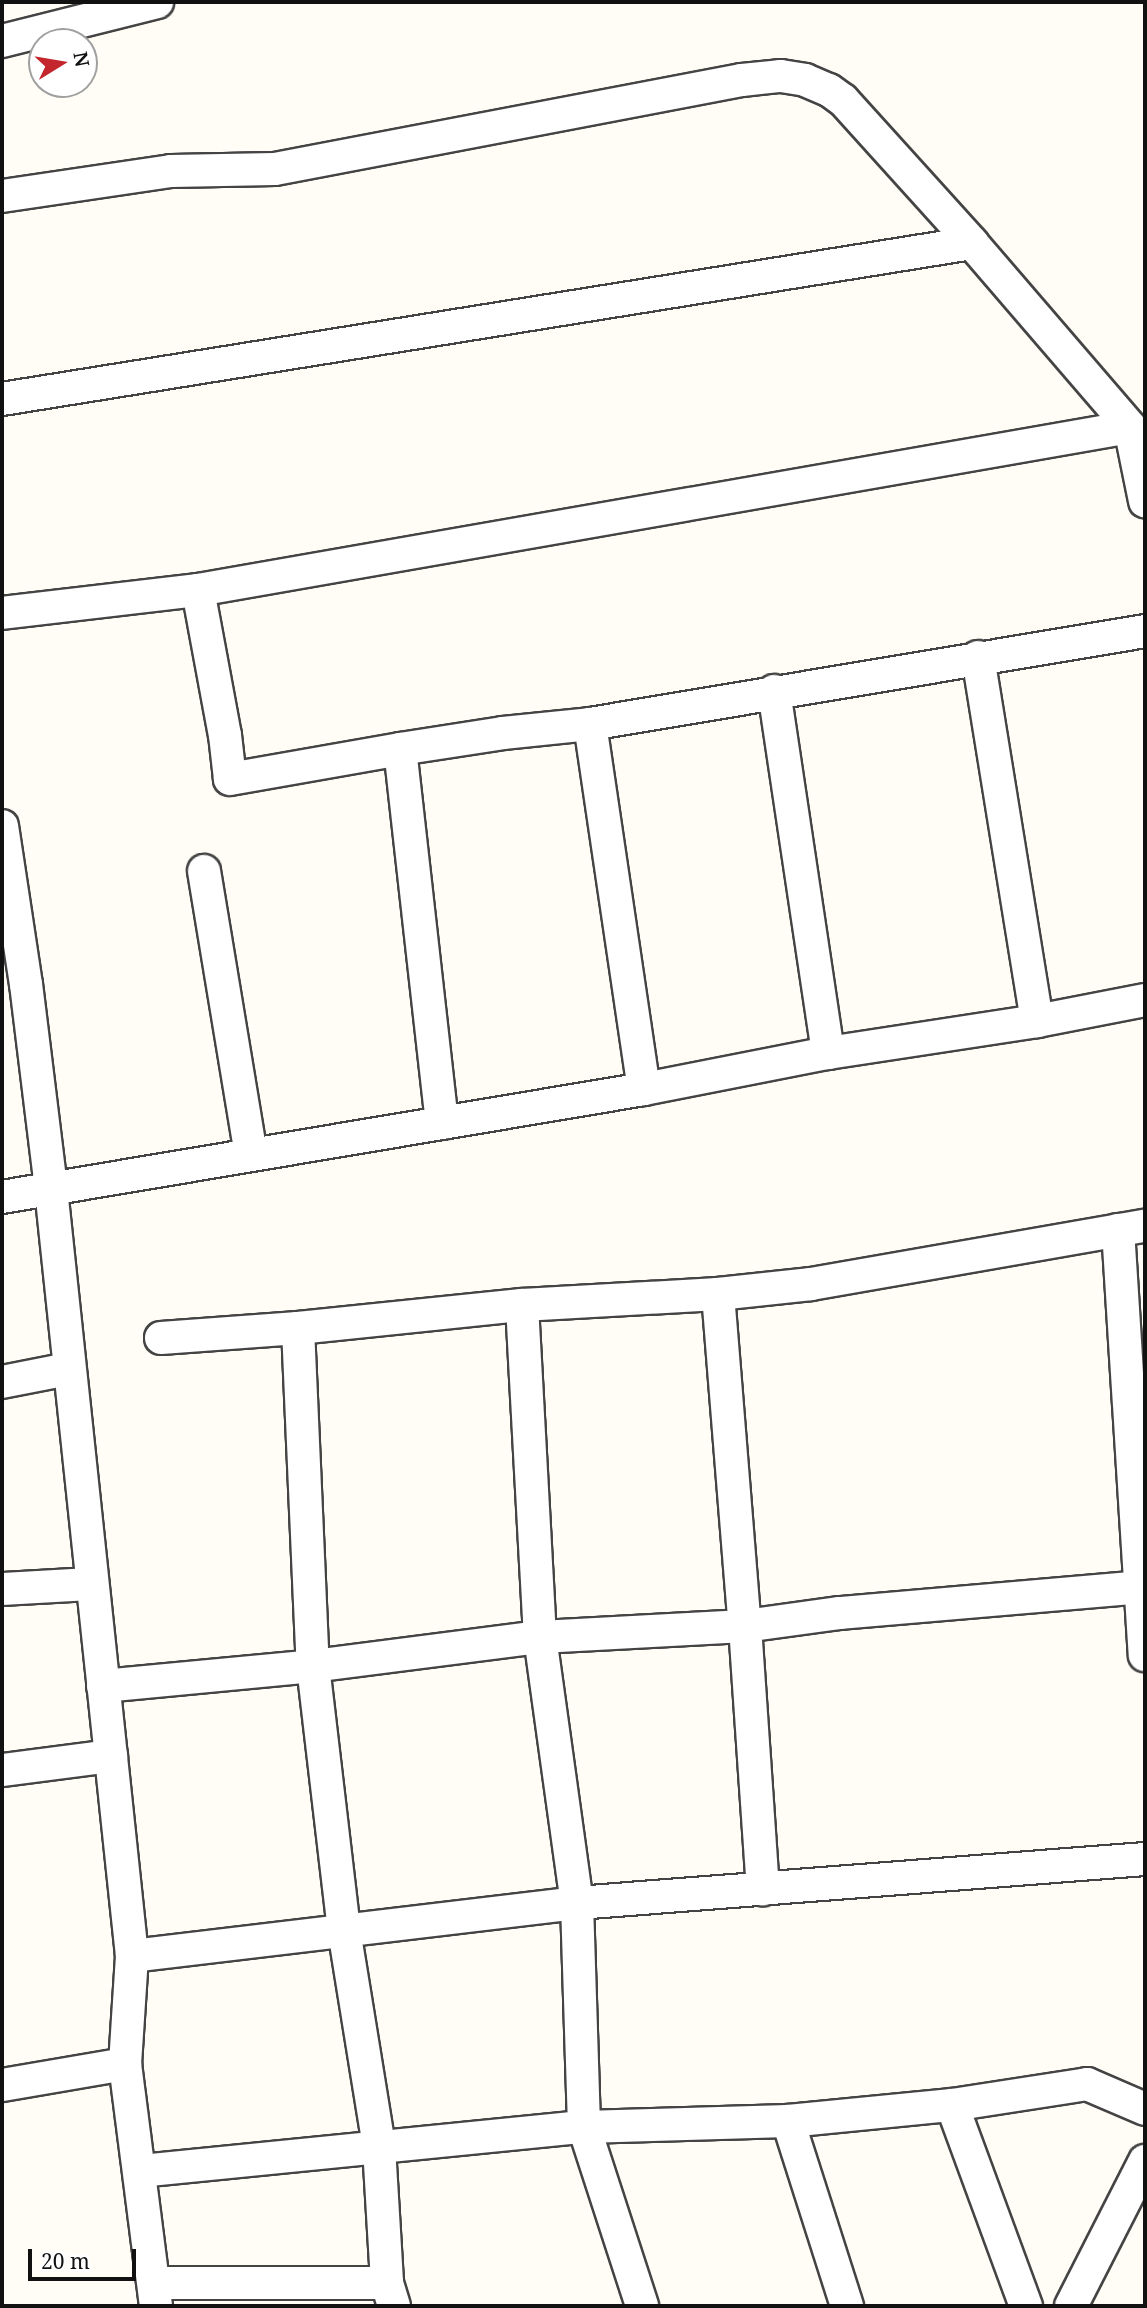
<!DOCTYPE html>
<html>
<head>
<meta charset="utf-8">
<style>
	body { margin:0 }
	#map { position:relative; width:1147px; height:2308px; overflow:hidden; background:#fffdf5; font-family:"Noto Serif",serif }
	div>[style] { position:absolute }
	.roads { filter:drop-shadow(2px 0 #444) drop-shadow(-2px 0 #444) drop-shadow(0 2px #444) drop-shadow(0 -2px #444) }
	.street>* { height:32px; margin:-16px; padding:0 16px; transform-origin:16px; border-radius:16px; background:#fff }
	span { translate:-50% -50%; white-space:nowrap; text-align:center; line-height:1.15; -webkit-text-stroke:7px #fff; paint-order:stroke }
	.frame { position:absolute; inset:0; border:4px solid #111; pointer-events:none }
	.north { position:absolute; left:28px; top:28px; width:70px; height:70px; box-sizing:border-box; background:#fff; border:2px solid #a0a0a0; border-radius:50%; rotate:79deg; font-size:19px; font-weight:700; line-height:28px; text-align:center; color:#111 }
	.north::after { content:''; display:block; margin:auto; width:24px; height:32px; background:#c4262e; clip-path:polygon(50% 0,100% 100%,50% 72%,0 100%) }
	.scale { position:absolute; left:28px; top:2249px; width:108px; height:32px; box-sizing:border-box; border:4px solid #111; border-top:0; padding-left:9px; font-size:21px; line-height:24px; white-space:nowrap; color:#111; -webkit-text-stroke:5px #fff; paint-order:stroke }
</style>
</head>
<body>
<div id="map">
	<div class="roads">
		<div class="street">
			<div style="left:2px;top:41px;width:160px;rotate:-14.1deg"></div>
			<div style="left:2px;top:196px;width:171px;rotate:-8.4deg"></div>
			<div style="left:171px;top:171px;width:104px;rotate:-1.1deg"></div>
			<div style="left:275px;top:169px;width:475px;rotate:-10.8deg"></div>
			<div style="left:742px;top:80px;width:39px;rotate:-6deg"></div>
			<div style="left:781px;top:76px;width:24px;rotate:9deg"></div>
			<div style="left:805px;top:80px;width:26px;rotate:23deg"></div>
			<div style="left:829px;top:90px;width:17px;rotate:36deg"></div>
			<div style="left:843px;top:100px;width:193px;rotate:47.9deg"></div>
			<div style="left:2px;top:399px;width:982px;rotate:-9.14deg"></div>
			<div style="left:972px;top:243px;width:243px;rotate:49.3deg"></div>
			<div style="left:198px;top:590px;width:147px;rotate:79.5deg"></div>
			<div style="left:225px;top:735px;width:44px;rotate:83.5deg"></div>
			<div style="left:230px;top:779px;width:173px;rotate:-10deg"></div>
			<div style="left:2px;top:613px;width:197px;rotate:-6.7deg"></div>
			<div style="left:198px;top:590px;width:946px;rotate:-9.92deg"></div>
			<div style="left:1130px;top:427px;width:76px;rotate:78.5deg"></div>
			<div style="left:978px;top:657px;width:369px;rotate:80.8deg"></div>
			<div style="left:774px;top:691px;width:366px;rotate:81.5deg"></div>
			<div style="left:590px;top:724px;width:369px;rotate:81.6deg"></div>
			<div style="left:2px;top:826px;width:160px;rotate:81.4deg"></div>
			<div style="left:26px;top:984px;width:207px;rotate:83deg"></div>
			<div style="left:51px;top:1189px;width:771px;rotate:83.97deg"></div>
			<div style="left:132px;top:1956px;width:108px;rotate:93.7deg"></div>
			<div style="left:125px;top:2064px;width:244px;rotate:82.7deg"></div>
			<div style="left:204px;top:871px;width:287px;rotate:80.6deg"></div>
			<div style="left:442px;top:1123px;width:376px;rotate:-96.4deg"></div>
			<div style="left:400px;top:749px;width:104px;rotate:-8.8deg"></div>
			<div style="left:503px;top:733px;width:87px;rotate:-5.9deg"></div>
			<div style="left:590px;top:724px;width:563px;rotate:-9.51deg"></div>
			<div style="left:2px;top:1197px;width:651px;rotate:-9.55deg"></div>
			<div style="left:644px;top:1089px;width:187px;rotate:-11.1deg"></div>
			<div style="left:828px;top:1053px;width:211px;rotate:-8.7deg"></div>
			<div style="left:1037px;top:1021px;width:110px;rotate:-11deg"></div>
			<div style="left:1118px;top:1230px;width:426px;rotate:86.4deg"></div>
			<div style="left:718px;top:1294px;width:333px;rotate:85.4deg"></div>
			<div style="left:745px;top:1626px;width:264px;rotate:86.1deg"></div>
			<div style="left:522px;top:1305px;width:332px;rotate:86.9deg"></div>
			<div style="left:540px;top:1637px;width:269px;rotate:82.1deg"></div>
			<div style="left:577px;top:1903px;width:224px;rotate:88.2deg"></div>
			<div style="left:584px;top:2127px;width:188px;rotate:72deg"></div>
			<div style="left:298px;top:1328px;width:338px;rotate:87.5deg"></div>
			<div style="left:313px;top:1666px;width:266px;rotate:83.3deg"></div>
			<div style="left:344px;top:1930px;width:220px;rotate:80.8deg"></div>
			<div style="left:379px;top:2147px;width:136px;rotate:86.6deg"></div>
			<div style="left:387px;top:2283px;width:24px;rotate:73deg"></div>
			<div style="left:161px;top:1338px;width:137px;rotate:-4.2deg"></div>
			<div style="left:298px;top:1328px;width:225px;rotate:-5.9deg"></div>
			<div style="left:522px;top:1305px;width:196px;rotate:-3.2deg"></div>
			<div style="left:718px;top:1294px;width:94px;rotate:-6.1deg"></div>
			<div style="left:811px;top:1284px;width:339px;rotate:-9.9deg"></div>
			<div style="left:2px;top:1382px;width:67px;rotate:-11.1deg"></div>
			<div style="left:2px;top:1589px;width:90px;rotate:-3.2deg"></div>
			<div style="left:103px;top:1686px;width:211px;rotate:-5.4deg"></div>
			<div style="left:313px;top:1666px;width:229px;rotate:-7.3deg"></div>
			<div style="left:540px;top:1637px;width:205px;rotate:-3.1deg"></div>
			<div style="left:745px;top:1626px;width:96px;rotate:-7.8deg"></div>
			<div style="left:840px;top:1613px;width:306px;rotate:-4.9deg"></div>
			<div style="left:2px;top:1770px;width:110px;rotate:-7.3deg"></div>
			<div style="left:132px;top:1956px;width:448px;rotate:-6.8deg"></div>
			<div style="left:577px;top:1903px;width:570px;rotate:-4.43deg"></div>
			<div style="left:2px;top:2085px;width:125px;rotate:-9.7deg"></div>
			<div style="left:952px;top:2105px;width:214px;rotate:69.8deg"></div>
			<div style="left:788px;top:2121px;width:194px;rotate:72.3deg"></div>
			<div style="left:140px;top:2171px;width:446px;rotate:-5.7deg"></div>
			<div style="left:584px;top:2127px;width:204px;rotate:-1.7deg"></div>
			<div style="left:788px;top:2121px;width:165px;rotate:-5.6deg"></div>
			<div style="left:952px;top:2105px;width:137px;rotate:-8.8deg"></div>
			<div style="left:1087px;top:2084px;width:63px;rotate:23.3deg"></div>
			<div style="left:154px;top:2283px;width:233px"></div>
			<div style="left:1071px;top:2306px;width:163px;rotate:-63deg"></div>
		</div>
	</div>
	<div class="frame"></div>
	<div class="north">N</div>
	<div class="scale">20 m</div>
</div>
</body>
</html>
